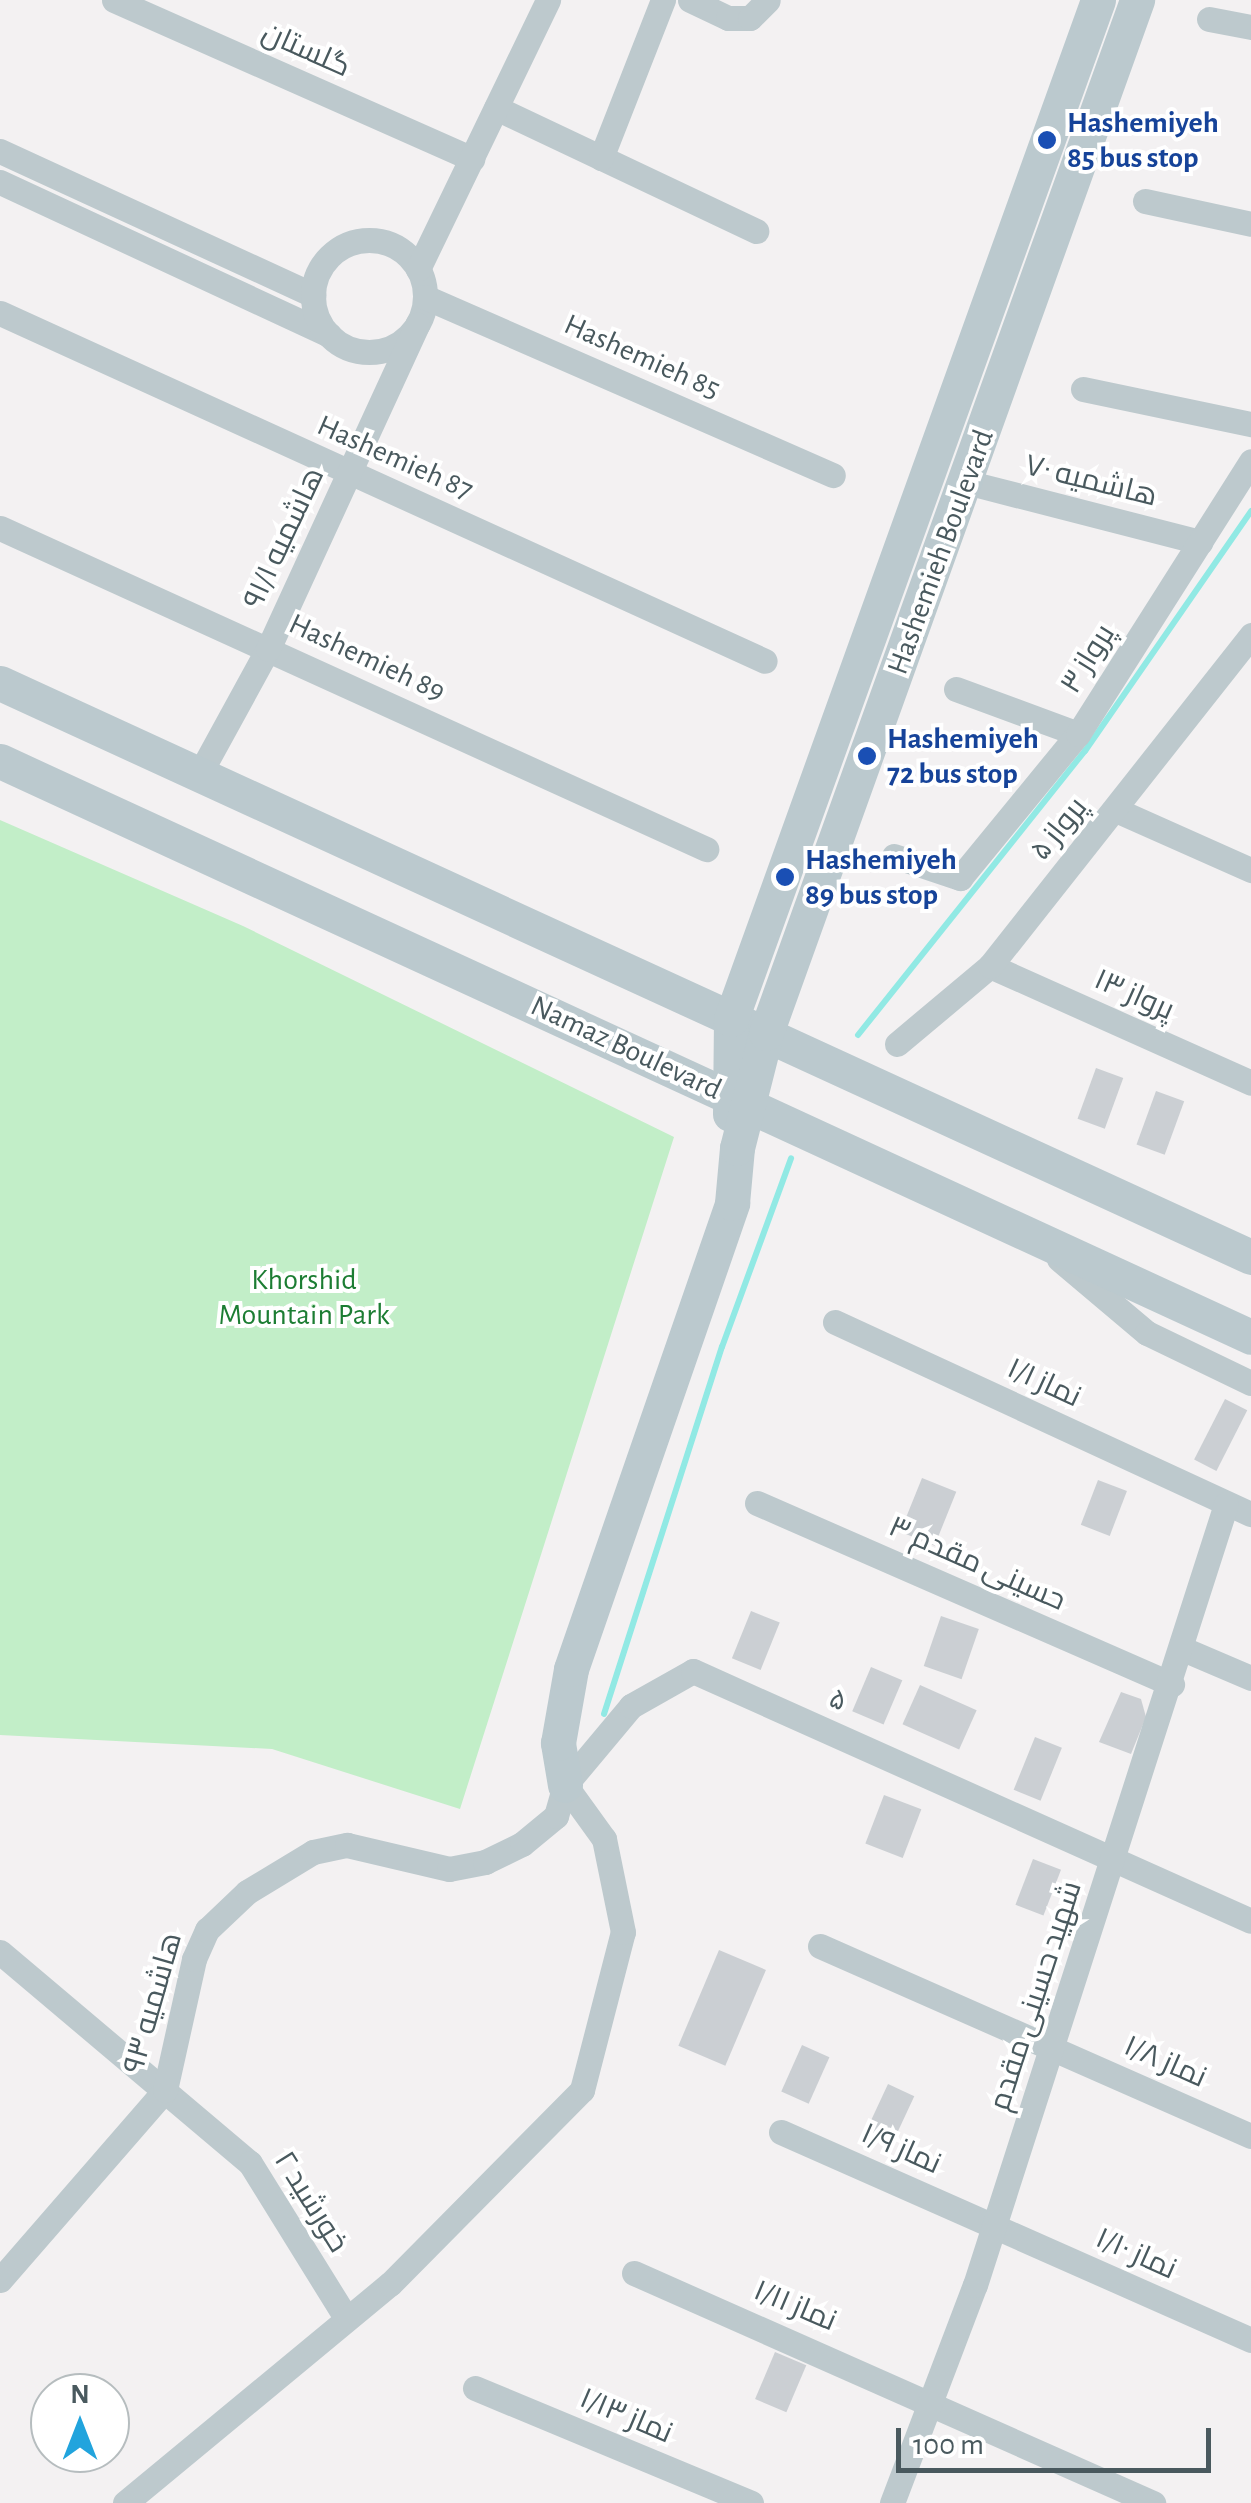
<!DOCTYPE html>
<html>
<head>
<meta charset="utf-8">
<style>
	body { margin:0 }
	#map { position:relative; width:1251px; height:2503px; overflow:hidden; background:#f3f1f2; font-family:"Alegreya Sans",Cairo,sans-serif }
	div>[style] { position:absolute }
	.green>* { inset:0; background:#c2eec8 }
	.stream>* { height:6px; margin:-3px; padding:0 3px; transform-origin:3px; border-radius:3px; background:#91e9e4 }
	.building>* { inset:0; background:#cbcfd3; transform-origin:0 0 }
	.street>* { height:25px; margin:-12.5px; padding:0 12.5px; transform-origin:12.5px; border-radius:12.5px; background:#bdc9cd }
	.street>.ring { margin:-12.5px; padding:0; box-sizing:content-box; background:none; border:25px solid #bdc9cd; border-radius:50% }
	.secondary>* { height:35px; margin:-17.5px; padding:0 17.5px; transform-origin:17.5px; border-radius:17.5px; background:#bbc9ce }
	.dots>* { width:28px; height:28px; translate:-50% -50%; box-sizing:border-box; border:5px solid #fff; border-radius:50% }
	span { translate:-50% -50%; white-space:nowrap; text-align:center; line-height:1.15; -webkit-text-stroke:8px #fff; paint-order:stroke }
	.street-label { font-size:30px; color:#49595e }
	.transit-label { font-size:30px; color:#164399; font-weight:700 }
	.left { translate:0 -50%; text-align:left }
	.park-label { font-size:30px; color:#1c7d33 }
	.north { position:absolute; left:30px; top:2373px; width:100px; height:100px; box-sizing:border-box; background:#fff; border:2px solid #b6bdbf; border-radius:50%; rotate:0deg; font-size:28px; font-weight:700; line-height:40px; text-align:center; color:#49595e }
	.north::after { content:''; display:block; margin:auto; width:35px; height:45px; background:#21a4dd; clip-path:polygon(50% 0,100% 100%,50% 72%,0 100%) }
	.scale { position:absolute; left:896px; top:2428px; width:315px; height:45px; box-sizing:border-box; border:5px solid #49595e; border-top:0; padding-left:12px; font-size:30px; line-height:35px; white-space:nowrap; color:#49595e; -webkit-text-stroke:8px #fff; paint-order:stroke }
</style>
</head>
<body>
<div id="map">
	<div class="green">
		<div style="clip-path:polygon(0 820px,243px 926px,674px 1137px,460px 1809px,272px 1749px,0 1735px)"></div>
	</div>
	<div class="stream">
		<div style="left:858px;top:1035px;width:364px;rotate:-51.4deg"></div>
		<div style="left:1085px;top:751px;width:292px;rotate:-55.3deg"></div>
		<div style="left:604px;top:1714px;width:386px;rotate:-72.2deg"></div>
		<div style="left:722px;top:1347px;width:201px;rotate:-69.9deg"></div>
	</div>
	<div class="building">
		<div style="left:1096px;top:1068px;width:29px;height:54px;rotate:20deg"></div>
		<div style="left:1156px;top:1091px;width:30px;height:57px;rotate:20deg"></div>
		<div style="left:1225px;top:1399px;width:25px;height:68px;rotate:27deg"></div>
		<div style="left:922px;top:1478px;width:37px;height:58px;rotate:22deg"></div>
		<div style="left:1098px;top:1480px;width:31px;height:48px;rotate:21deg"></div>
		<div style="left:751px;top:1611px;width:31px;height:51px;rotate:22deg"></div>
		<div style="left:941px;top:1616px;width:40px;height:53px;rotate:19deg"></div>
		<div style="left:871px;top:1667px;width:34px;height:48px;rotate:23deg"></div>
		<div style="left:920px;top:1685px;width:62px;height:43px;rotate:24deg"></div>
		<div style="clip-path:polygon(1121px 1692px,1141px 1699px,1146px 1717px,1131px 1754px,1099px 1742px)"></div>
		<div style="left:1035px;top:1737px;width:29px;height:57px;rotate:22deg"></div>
		<div style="left:884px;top:1795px;width:40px;height:52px;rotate:21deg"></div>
		<div style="left:1033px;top:1859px;width:30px;height:49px;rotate:21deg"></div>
		<div style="left:719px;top:1950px;width:51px;height:104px;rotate:23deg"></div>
		<div style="left:802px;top:2045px;width:30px;height:51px;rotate:24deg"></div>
		<div style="left:888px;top:2084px;width:29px;height:51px;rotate:25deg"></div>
		<div style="left:775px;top:2352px;width:34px;height:51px;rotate:23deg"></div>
	</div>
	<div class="street">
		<div style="left:114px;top:0;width:392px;rotate:23.9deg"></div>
		<div style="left:690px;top:0;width:42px;rotate:25.3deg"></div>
		<div style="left:728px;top:18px;width:22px"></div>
		<div style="left:750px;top:18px;width:25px;rotate:-45deg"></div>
		<div style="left:1209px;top:19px;width:43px;rotate:10.8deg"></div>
		<div style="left:496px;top:108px;width:288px;rotate:25.3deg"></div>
		<div style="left:0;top:151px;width:345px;rotate:24.7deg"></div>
		<div style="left:601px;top:158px;width:170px;rotate:-68.6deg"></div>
		<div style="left:0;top:182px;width:363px;rotate:24.9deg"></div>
		<div style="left:1145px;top:201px;width:108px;rotate:12.2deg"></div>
		<div class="ring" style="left:313px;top:240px;width:87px;height:87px"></div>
		<div style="left:418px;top:269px;width:299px;rotate:-64.2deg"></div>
		<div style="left:425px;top:297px;width:445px;rotate:23.6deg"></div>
		<div style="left:0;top:313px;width:840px;rotate:24.46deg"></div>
		<div style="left:1083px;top:389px;width:172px;rotate:11.8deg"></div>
		<div style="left:966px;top:482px;width:242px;rotate:14.4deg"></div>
		<div style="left:0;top:528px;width:776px;rotate:24.45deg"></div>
		<div style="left:956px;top:689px;width:130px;rotate:20.2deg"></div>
		<div style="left:200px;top:773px;width:141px;rotate:-61.3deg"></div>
		<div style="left:268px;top:649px;width:357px;rotate:-65.3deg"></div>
		<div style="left:1116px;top:810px;width:148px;rotate:24deg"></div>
		<div style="left:894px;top:856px;width:70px;rotate:18.4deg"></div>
		<div style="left:960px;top:878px;width:186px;rotate:-50.7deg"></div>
		<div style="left:1078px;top:734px;width:323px;rotate:-57.6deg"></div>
		<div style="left:990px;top:966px;width:286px;rotate:24.1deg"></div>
		<div style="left:897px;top:1044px;width:121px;rotate:-40deg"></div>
		<div style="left:990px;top:966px;width:422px;rotate:-51.7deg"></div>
		<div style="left:1059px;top:1259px;width:115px;rotate:40.1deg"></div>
		<div style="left:1147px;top:1333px;width:115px;rotate:25.7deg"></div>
		<div style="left:835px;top:1322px;width:458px;rotate:24.8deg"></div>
		<div style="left:757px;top:1503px;width:453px;rotate:23.6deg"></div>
		<div style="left:1183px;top:1649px;width:74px;rotate:23.1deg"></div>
		<div style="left:820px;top:1946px;width:471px;rotate:23.8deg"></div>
		<div style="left:0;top:1952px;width:327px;rotate:40.2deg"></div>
		<div style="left:250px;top:2163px;width:182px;rotate:58.2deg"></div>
		<div style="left:781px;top:2132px;width:514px;rotate:23.87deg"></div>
		<div style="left:634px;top:2273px;width:568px;rotate:23.9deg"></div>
		<div style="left:0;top:2280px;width:252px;rotate:-49deg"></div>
		<div style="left:165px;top:2090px;width:134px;rotate:-77.5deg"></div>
		<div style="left:194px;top:1959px;width:32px;rotate:-66deg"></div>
		<div style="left:207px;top:1930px;width:55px;rotate:-43.5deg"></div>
		<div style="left:247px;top:1892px;width:77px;rotate:-31.2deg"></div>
		<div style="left:313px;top:1852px;width:35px;rotate:-12deg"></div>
		<div style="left:347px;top:1845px;width:105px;rotate:13.2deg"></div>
		<div style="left:449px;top:1869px;width:37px;rotate:-11deg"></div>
		<div style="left:485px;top:1862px;width:41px;rotate:-25.9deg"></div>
		<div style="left:522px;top:1844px;width:44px;rotate:-39.5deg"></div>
		<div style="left:556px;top:1816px;width:32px;rotate:-74deg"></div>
		<div style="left:565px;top:1785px;width:103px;rotate:-50.1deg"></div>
		<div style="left:631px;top:1706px;width:71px;rotate:-29.4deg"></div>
		<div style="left:693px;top:1671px;width:611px;rotate:24.13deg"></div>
		<div style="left:475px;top:2388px;width:299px;rotate:22.6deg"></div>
		<div style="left:125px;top:2503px;width:344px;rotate:-39.6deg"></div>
		<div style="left:390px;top:2284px;width:273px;rotate:-45.3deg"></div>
		<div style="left:582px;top:2090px;width:163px;rotate:-75.5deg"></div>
		<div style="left:623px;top:1932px;width:95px;rotate:-101.5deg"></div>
		<div style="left:604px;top:1839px;width:67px;rotate:-125.8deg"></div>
		<div style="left:892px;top:2503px;width:233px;rotate:-69.2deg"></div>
		<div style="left:975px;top:2285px;width:820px;rotate:-72.18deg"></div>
	</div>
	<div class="secondary">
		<div style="left:0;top:683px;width:1376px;rotate:24.65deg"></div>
		<div style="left:0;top:761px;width:1377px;rotate:24.72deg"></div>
		<div style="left:730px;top:1114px;width:95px;rotate:-89.4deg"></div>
		<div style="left:731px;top:1019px;width:1083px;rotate:-70.19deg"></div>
		<div style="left:565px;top:1785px;width:43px;rotate:-99.5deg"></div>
		<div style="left:558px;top:1743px;width:75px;rotate:-80deg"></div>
		<div style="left:571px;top:1669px;width:493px;rotate:-70.9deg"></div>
		<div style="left:732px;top:1203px;width:55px;rotate:-84.8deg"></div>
		<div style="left:737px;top:1148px;width:119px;rotate:-75.8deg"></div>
		<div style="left:766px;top:1033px;width:1098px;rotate:-70.24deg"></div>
	</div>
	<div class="dots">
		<div style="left:1047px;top:140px;background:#1a4fb4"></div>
		<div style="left:867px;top:756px;background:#1a4fb4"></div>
		<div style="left:785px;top:877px;background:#1a4fb4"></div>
	</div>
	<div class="street-label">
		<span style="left:306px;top:50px;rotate:24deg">گلستان</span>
		<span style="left:642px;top:357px;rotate:24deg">Hashemieh 85</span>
		<span style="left:395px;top:458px;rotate:24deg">Hashemieh 87</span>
		<span style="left:1091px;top:481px;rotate:14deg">هاشمیه ۷۰</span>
		<span style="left:284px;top:538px;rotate:-65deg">هاشمیه ۹۱/۱</span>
		<span style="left:941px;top:552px;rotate:-70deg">Hashemieh Boulevard</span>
		<span style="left:367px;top:658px;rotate:25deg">Hashemieh 89</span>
		<span style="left:1088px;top:659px;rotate:-58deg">پرواز ۳</span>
		<span style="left:1059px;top:829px;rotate:-51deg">پرواز ۵</span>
		<span style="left:1134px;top:995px;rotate:24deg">پرواز ۱۳</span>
		<span style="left:626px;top:1048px;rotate:25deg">Namaz Boulevard</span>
		<span style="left:1044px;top:1383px;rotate:25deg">نماز ۱/۱</span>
		<span style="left:977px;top:1564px;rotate:24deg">حسینی مقدم ۳</span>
		<span style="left:838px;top:1700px;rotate:24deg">۵</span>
		<span style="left:1036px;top:1996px;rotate:-72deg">شهید حسینی مقدم</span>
		<span style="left:153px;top:2003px;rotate:-74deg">هاشمیه ۹۳</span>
		<span style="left:1165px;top:2062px;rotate:24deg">نماز ۱/۸</span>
		<span style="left:901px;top:2149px;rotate:24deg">نماز ۱/۹</span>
		<span style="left:311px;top:2202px;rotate:58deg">خورشید ۲</span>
		<span style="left:1136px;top:2254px;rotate:24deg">نماز ۱/۱۰</span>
		<span style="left:795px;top:2306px;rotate:23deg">نماز ۱/۱۱</span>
		<span style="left:626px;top:2416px;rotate:23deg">نماز ۱/۱۳</span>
	</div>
	<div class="transit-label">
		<span class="left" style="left:1067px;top:140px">Hashemiyeh<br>85 bus stop</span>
		<span class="left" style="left:887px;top:756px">Hashemiyeh<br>72 bus stop</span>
		<span class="left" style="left:805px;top:877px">Hashemiyeh<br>89 bus stop</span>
	</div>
	<div class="park-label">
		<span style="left:304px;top:1297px">Khorshid<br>Mountain Park</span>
	</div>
	<div class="north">N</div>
	<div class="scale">100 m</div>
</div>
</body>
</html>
